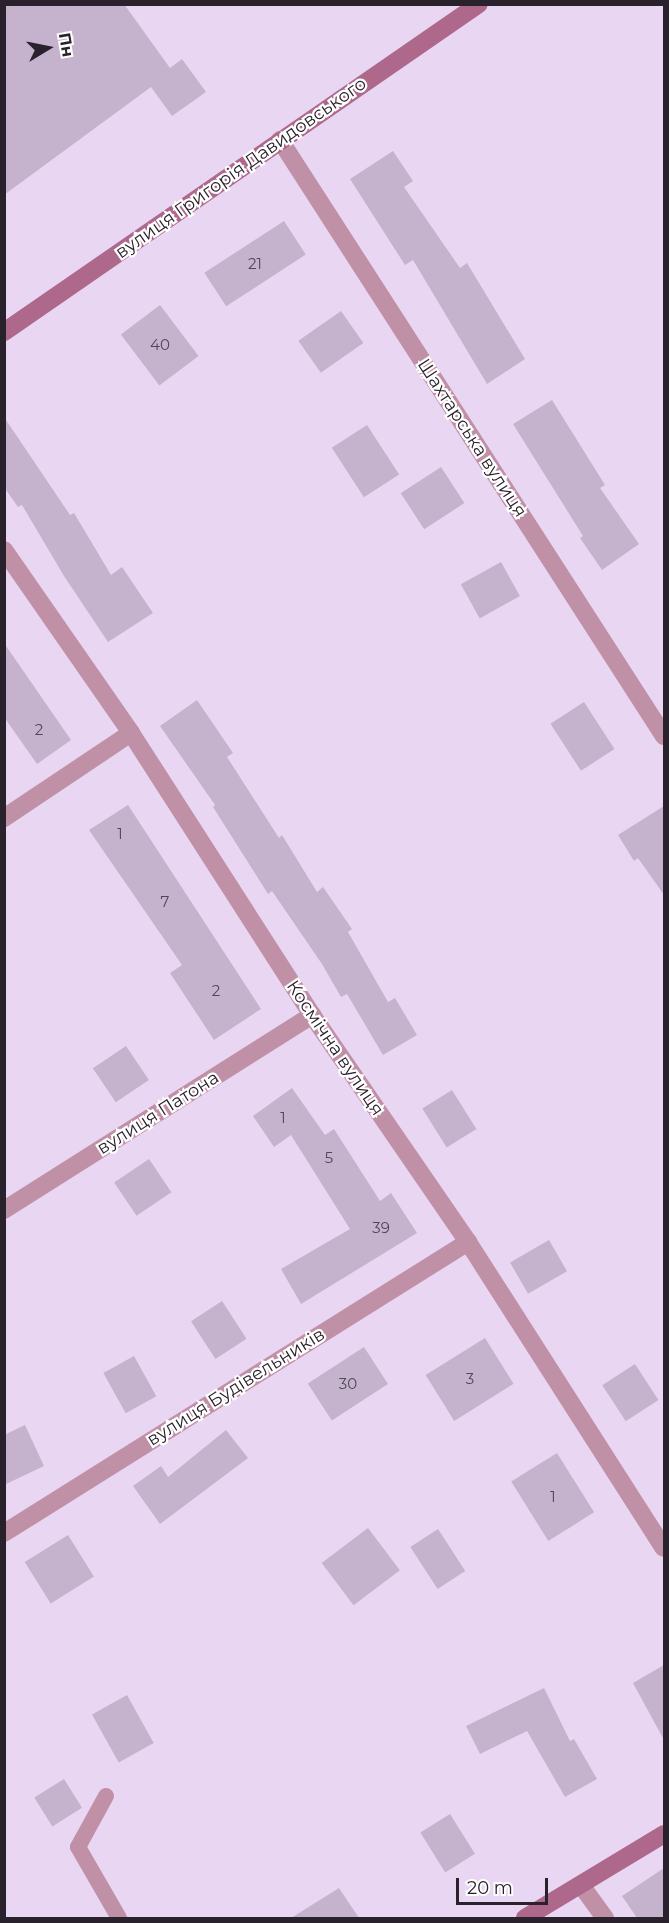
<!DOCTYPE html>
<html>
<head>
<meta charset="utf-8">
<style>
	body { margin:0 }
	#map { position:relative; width:669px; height:1923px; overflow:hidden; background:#e9d6f2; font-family:Montserrat,sans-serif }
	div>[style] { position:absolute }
	.building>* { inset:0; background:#c5b3ce; transform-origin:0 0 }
	.lane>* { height:16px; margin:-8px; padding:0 8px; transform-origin:8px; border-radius:8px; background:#c090a7 }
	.street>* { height:18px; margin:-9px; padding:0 9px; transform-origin:9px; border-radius:9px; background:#c090a7 }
	.secondary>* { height:18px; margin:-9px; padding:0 9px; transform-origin:9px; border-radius:9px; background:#ae688b }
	span { translate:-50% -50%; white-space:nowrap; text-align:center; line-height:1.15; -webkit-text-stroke:4.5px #fff; paint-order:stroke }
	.number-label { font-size:15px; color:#504654 }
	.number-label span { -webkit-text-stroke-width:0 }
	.street-label { font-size:18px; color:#29222c }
	.frame { position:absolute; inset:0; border:6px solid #29222c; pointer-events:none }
	.north { position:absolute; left:18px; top:18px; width:60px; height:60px; -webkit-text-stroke:4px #fff; paint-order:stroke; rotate:80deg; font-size:16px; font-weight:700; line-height:24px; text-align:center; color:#29222c }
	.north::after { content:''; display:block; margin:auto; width:21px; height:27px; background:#29222c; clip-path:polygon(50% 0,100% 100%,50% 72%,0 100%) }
	.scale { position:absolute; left:456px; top:1878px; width:92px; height:27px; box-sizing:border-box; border:3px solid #29222c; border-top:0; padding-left:8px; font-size:18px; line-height:21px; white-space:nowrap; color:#29222c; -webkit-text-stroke:4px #fff; paint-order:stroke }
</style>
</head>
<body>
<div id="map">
	<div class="building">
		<div style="clip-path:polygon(4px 4px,124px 4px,170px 68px,182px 59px,206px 92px,172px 116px,151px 87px,4px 195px)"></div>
		<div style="clip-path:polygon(393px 151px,413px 181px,404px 187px,460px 268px,467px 263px,525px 359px,487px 384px,413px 260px,405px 265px,350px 179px)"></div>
		<div style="left:284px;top:221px;width:40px;height:95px;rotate:57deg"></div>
		<div style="left:160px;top:305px;width:64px;height:49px;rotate:53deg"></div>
		<div style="left:341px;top:311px;width:39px;height:52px;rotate:55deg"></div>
		<div style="clip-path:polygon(552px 400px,605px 485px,600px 488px,639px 544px,602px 570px,580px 538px,583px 536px,513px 424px)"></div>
		<div style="clip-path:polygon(4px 417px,70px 515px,74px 513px,111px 575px,122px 567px,153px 613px,108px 642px,64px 576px,22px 505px,18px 507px,4px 487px)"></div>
		<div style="left:367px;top:425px;width:59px;height:42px;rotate:57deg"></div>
		<div style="left:441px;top:467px;width:43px;height:48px;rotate:57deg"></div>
		<div style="left:501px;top:562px;width:39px;height:46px;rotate:61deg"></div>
		<div style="clip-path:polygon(4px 643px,71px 740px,37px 764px,4px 717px)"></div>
		<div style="clip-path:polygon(197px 700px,233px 753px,227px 757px,279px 838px,282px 835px,317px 892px,323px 887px,352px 929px,348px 932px,388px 1002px,395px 998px,417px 1035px,383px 1055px,347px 994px,341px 997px,322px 964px,272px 891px,268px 894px,213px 807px,215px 805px,160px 726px)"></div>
		<div style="left:584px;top:702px;width:56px;height:40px;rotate:57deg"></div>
		<div style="clip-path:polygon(128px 805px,261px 1009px,214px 1040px,170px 973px,182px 965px,89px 830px)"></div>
		<div style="clip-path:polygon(664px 806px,664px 895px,638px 858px,634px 861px,618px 835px)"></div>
		<div style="left:126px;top:1046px;width:41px;height:40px;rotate:56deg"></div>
		<div style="clip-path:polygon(292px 1088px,325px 1135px,334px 1129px,380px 1201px,391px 1193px,417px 1233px,301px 1304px,281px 1269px,350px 1229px,291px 1135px,274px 1147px,253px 1116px)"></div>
		<div style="left:452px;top:1090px;width:46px;height:35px;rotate:58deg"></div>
		<div style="left:149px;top:1159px;width:40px;height:42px;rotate:56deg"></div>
		<div style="left:549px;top:1240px;width:36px;height:45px;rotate:60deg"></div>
		<div style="left:222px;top:1301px;width:45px;height:37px;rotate:57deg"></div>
		<div style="left:485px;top:1338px;width:54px;height:70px;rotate:58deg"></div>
		<div style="left:364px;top:1347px;width:44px;height:67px;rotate:57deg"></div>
		<div style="left:134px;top:1356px;width:46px;height:35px;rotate:61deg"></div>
		<div style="left:635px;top:1364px;width:43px;height:39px;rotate:57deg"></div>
		<div style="clip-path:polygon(25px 1425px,44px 1466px,4px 1485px,4px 1435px)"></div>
		<div style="clip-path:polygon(226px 1430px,248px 1458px,160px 1524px,133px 1486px,161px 1466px,168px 1477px)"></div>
		<div style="left:557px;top:1453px;width:70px;height:54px;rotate:58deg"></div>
		<div style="left:368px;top:1528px;width:53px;height:58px;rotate:53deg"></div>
		<div style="left:438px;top:1529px;width:50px;height:33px;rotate:57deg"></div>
		<div style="left:68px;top:1535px;width:49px;height:51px;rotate:58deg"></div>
		<div style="clip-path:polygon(664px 1665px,664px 1740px,633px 1683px)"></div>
		<div style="clip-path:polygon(544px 1688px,570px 1741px,574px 1739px,597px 1779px,565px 1797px,527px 1731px,480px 1754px,466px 1726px)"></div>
		<div style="left:127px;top:1695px;width:55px;height:40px;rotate:61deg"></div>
		<div style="left:64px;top:1779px;width:34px;height:35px;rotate:58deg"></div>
		<div style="left:450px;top:1814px;width:47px;height:35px;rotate:58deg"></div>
		<div style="clip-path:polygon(664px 1868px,664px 1918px,637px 1918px,622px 1896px)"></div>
		<div style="clip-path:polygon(339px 1888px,359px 1918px,291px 1918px)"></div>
	</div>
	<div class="lane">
		<div style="left:106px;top:1796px;width:58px;rotate:118.8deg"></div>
		<div style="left:78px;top:1847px;width:82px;rotate:60deg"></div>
	</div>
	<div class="street">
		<div style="left:280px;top:140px;width:709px;rotate:57.21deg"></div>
		<div style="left:4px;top:550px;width:223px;rotate:55.2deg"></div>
		<div style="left:131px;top:733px;width:335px;rotate:57.3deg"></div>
		<div style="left:312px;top:1015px;width:275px;rotate:55.5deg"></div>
		<div style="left:468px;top:1242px;width:363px;rotate:57.4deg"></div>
		<div style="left:4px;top:818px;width:153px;rotate:-33.8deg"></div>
		<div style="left:4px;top:1210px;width:365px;rotate:-32.3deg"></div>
		<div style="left:4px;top:1533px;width:548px;rotate:-32.09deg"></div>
		<div style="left:581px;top:1885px;width:41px;rotate:54deg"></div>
	</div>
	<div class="secondary">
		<div style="left:4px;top:332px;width:577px;rotate:-34.63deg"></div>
		<div style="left:525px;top:1918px;width:162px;rotate:-31.1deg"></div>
	</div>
	<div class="number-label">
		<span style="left:255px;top:264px">21</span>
		<span style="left:160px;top:345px">40</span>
		<span style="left:39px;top:730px">2</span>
		<span style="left:120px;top:834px">1</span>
		<span style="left:165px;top:902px">7</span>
		<span style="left:216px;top:991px">2</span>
		<span style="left:283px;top:1118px">1</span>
		<span style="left:329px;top:1158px">5</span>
		<span style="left:381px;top:1228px">39</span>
		<span style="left:470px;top:1379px">3</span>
		<span style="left:348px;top:1384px">30</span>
		<span style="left:553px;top:1497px">1</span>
	</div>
	<div class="street-label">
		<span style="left:241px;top:168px;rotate:-35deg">вулиця Григорія Давидовського</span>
		<span style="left:472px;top:438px;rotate:57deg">Шахтарська вулиця</span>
		<span style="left:335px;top:1048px;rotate:56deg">Космічна вулиця</span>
		<span style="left:158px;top:1113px;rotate:-32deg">вулиця Патона</span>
		<span style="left:236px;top:1387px;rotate:-32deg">вулиця Будівельників</span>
	</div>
	<div class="frame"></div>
	<div class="north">Пн</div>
	<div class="scale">20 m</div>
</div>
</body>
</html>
